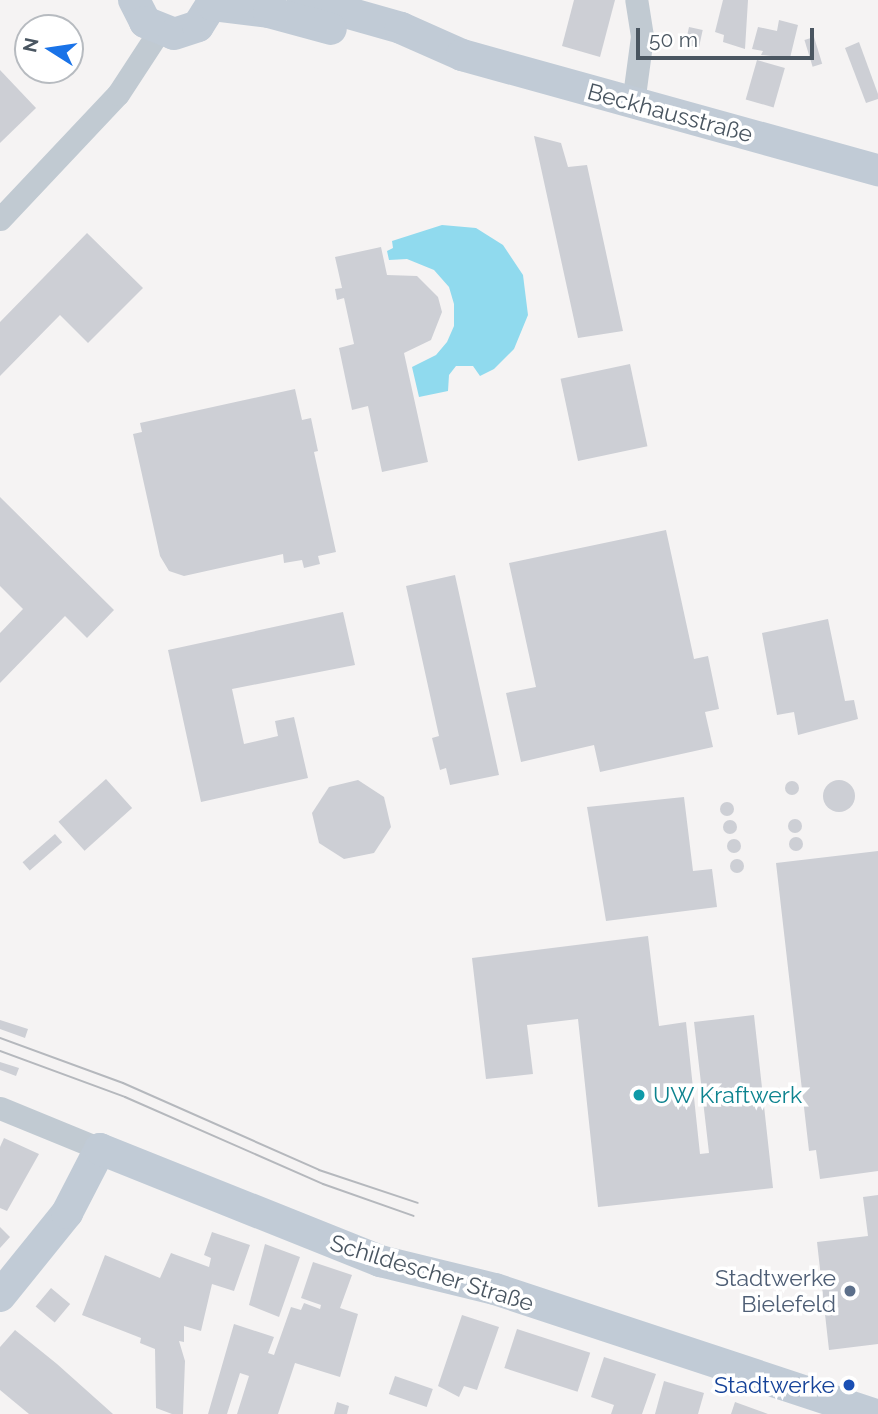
<!DOCTYPE html>
<html>
<head>
<meta charset="utf-8">
<style>
	body { margin:0 }
	#map { position:relative; width:878px; height:1414px; overflow:hidden; background:#f5f3f3; font-family:Raleway,sans-serif }
	div>[style] { position:absolute }
	.water>* { inset:0; background:#90daee }
	.building>* { inset:0; background:#cdcfd5; transform-origin:0 0 }
	.round { border-radius:50% }
	.street>* { height:23px; margin:-11.5px; padding:0 11.5px; transform-origin:11.5px; border-radius:11.5px; background:#c1cad2 }
	.secondary>* { height:32px; margin:-16px; padding:0 16px; transform-origin:16px; border-radius:16px; background:#c1cbd6 }
	.tram>* { height:2px; margin:-1px; padding:0 1px; transform-origin:1px; border-radius:1px; background:#b5b8bd }
	.dots>* { width:19px; height:19px; translate:-50% -50%; box-sizing:border-box; border:4px solid #fff; border-radius:50% }
	span { translate:-50% -50%; white-space:nowrap; text-align:center; line-height:1.15; -webkit-text-stroke:7px #fff; paint-order:stroke }
	.street-label { font-size:23px; color:#4a5661 }
	.culture-label { font-size:23px; color:#0d838f }
	.left { translate:0 -50%; text-align:left }
	.service-label { font-size:23px; color:#4e5e75 }
	.right { translate:-100% -50%; text-align:right }
	.transit-label { font-size:23px; color:#164399 }
	.north { position:absolute; left:14px; top:14px; width:70px; height:70px; box-sizing:border-box; background:#fff; border:2px solid #b7bbc0; border-radius:50%; rotate:282deg; font-size:19px; font-weight:700; line-height:28px; text-align:center; color:#4a5661 }
	.north::after { content:''; display:block; margin:auto; width:24px; height:32px; background:#1a73e8; clip-path:polygon(50% 0,100% 100%,50% 72%,0 100%) }
	.scale { position:absolute; left:636px; top:28px; width:178px; height:32px; box-sizing:border-box; border:4px solid #4a5661; border-top:0; padding-left:9px; font-size:21px; line-height:24px; white-space:nowrap; color:#4a5661; -webkit-text-stroke:5px #fff; paint-order:stroke }
</style>
</head>
<body>
<div id="map">
	<div class="water">
		<div style="clip-path:polygon(442px 225px,476px 228px,503px 245px,523px 275px,528px 315px,514px 349px,494px 369px,480px 376px,473px 366px,456px 366px,449px 375px,448px 391px,419px 397px,412px 367px,436px 355px,447px 342px,454px 326px,454px 304px,449px 287px,434px 270px,407px 259px,389px 260px,387px 251px,393px 248px,392px 241px)"></div>
	</div>
	<div class="building">
		<div style="clip-path:polygon(574px 0,615px 0,600px 57px,562px 46px)"></div>
		<div style="clip-path:polygon(723px 0,748px 0,745px 49px,723px 42px,724px 35px,715px 32px)"></div>
		<div style="clip-path:polygon(779px 20px,798px 25px,790px 58px,761px 55px,763px 51px,752px 49px,758px 27px,777px 31px)"></div>
		<div style="left:689px;top:27px;width:14px;height:18px;rotate:12deg"></div>
		<div style="left:814px;top:37px;width:28px;height:10px;rotate:73deg"></div>
		<div style="clip-path:polygon(859px 42px,878px 94px,878px 99px,866px 103px,845px 48px)"></div>
		<div style="left:757px;top:60px;width:29px;height:41px;rotate:16deg"></div>
		<div style="clip-path:polygon(0 70px,36px 108px,0 143px)"></div>
		<div style="clip-path:polygon(534px 136px,561px 143px,568px 167px,587px 165px,623px 331px,578px 338px)"></div>
		<div style="clip-path:polygon(87px 233px,143px 288px,88px 343px,60px 315px,0 376px,0 322px)"></div>
		<div style="clip-path:polygon(381px 247px,387px 275px,417px 276px,438px 297px,442px 312px,431px 340px,404px 353px,428px 462px,382px 472px,368px 406px,352px 410px,339px 348px,354px 344px,344px 298px,337px 300px,335px 289px,342px 288px,335px 257px)"></div>
		<div style="left:630px;top:364px;width:84px;height:71px;rotate:78deg"></div>
		<div style="clip-path:polygon(295px 389px,302px 420px,311px 418px,318px 451px,314px 452px,336px 552px,318px 556px,320px 564px,304px 568px,302px 560px,284px 563px,283px 554px,184px 576px,169px 571px,160px 556px,133px 434px,142px 432px,140px 423px)"></div>
		<div style="clip-path:polygon(0 497px,114px 610px,87px 638px,65px 616px,0 683px,0 633px,23px 609px,0 586px)"></div>
		<div style="clip-path:polygon(666px 530px,694px 659px,708px 656px,719px 709px,705px 712px,713px 747px,600px 772px,594px 745px,521px 762px,506px 693px,536px 687px,509px 563px)"></div>
		<div style="clip-path:polygon(455px 575px,499px 775px,450px 785px,446px 768px,440px 770px,432px 738px,439px 736px,406px 586px)"></div>
		<div style="clip-path:polygon(343px 612px,355px 665px,232px 689px,244px 744px,278px 736px,275px 721px,294px 717px,308px 778px,201px 802px,168px 650px)"></div>
		<div style="clip-path:polygon(828px 619px,845px 701px,854px 700px,858px 719px,798px 735px,794px 712px,777px 715px,762px 633px)"></div>
		<div style="left:106px;top:779px;width:39px;height:64px;rotate:48deg"></div>
		<div class="round" style="left:823px;top:780px;width:32px;height:32px"></div>
		<div style="clip-path:polygon(358px 780px,384px 797px,391px 827px,374px 853px,344px 859px,319px 843px,312px 813px,329px 787px)"></div>
		<div class="round" style="left:785px;top:781px;width:14px;height:14px"></div>
		<div style="clip-path:polygon(684px 797px,693px 871px,712px 869px,717px 907px,606px 921px,587px 807px)"></div>
		<div class="round" style="left:720px;top:802px;width:14px;height:14px"></div>
		<div class="round" style="left:788px;top:819px;width:14px;height:14px"></div>
		<div class="round" style="left:723px;top:820px;width:14px;height:14px"></div>
		<div style="left:55px;top:834px;width:11px;height:43px;rotate:49deg"></div>
		<div class="round" style="left:789px;top:837px;width:14px;height:14px"></div>
		<div class="round" style="left:727px;top:839px;width:14px;height:14px"></div>
		<div style="clip-path:polygon(878px 851px,878px 1171px,820px 1179px,816px 1150px,809px 1151px,776px 863px)"></div>
		<div class="round" style="left:730px;top:859px;width:14px;height:14px"></div>
		<div style="clip-path:polygon(648px 936px,659px 1026px,686px 1022px,700px 1154px,709px 1153px,694px 1022px,754px 1015px,773px 1188px,598px 1207px,578px 1019px,527px 1025px,533px 1074px,486px 1079px,472px 958px)"></div>
		<div style="clip-path:polygon(0 1020px,28px 1029px,25px 1038px,0 1029px)"></div>
		<div style="clip-path:polygon(0 1062px,19px 1068px,16px 1076px,0 1070px)"></div>
		<div style="clip-path:polygon(4px 1138px,39px 1154px,7px 1211px,0 1208px,0 1147px)"></div>
		<div style="clip-path:polygon(878px 1195px,878px 1344px,829px 1350px,817px 1242px,868px 1236px,863px 1197px)"></div>
		<div style="clip-path:polygon(0 1227px,10px 1237px,0 1248px)"></div>
		<div style="clip-path:polygon(212px 1232px,250px 1245px,234px 1291px,212px 1284px,201px 1331px,184px 1326px,184px 1342px,179px 1341px,185px 1361px,183px 1414px,172px 1414px,156px 1408px,155px 1349px,140px 1343px,141px 1338px,82px 1315px,105px 1255px,160px 1278px,171px 1253px,209px 1267px,211px 1258px,204px 1255px)"></div>
		<div style="clip-path:polygon(265px 1244px,300px 1257px,279px 1317px,249px 1305px)"></div>
		<div style="clip-path:polygon(313px 1262px,352px 1275px,340px 1308px,358px 1314px,340px 1377px,295px 1363px,278px 1414px,237px 1414px,249px 1376px,240px 1373px,227px 1414px,208px 1414px,234px 1324px,274px 1337px,268px 1353px,274px 1355px,291px 1307px,301px 1310px,304px 1303px,320px 1309px,321px 1305px,301px 1298px)"></div>
		<div style="left:51px;top:1288px;width:25px;height:24px;rotate:40deg"></div>
		<div style="clip-path:polygon(462px 1315px,499px 1327px,477px 1390px,464px 1386px,459px 1397px,438px 1386px)"></div>
		<div style="left:517px;top:1329px;width:77px;height:41px;rotate:18deg"></div>
		<div style="clip-path:polygon(15px 1330px,57px 1364px,113px 1414px,29px 1414px,0 1390px,0 1347px)"></div>
		<div style="clip-path:polygon(604px 1357px,656px 1374px,642px 1414px,611px 1414px,614px 1405px,591px 1397px)"></div>
		<div style="left:395px;top:1376px;width:40px;height:19px;rotate:19deg"></div>
		<div style="clip-path:polygon(664px 1381px,704px 1393px,698px 1414px,655px 1414px)"></div>
		<div style="clip-path:polygon(337px 1402px,349px 1406px,347px 1414px,334px 1414px)"></div>
		<div style="clip-path:polygon(735px 1402px,768px 1414px,731px 1414px)"></div>
	</div>
	<div class="street">
		<div style="left:633px;top:103px;width:68px;rotate:-82.3deg"></div>
		<div style="left:642px;top:36px;width:36px;rotate:-99deg"></div>
		<div style="left:0;top:219px;width:172px;rotate:-46.7deg"></div>
		<div style="left:118px;top:94px;width:75px;rotate:-56.9deg"></div>
		<div style="left:0;top:1108px;width:108px;rotate:22.3deg"></div>
	</div>
	<div class="secondary">
		<div style="left:134px;top:0;width:25px;rotate:63deg"></div>
		<div style="left:145px;top:22px;width:31px;rotate:22deg"></div>
		<div style="left:174px;top:34px;width:25px;rotate:-18deg"></div>
		<div style="left:198px;top:26px;width:31px;rotate:-58deg"></div>
		<div style="left:303px;top:0;width:102px;rotate:15.9deg"></div>
		<div style="left:401px;top:28px;width:67px;rotate:23.9deg"></div>
		<div style="left:462px;top:55px;width:432px;rotate:15.5deg"></div>
		<div style="left:213px;top:5px;width:56px;rotate:7.1deg"></div>
		<div style="left:269px;top:12px;width:64px;rotate:15.3deg"></div>
		<div style="left:0;top:1296px;width:107px;rotate:-51.1deg"></div>
		<div style="left:67px;top:1213px;width:72px;rotate:-62.7deg"></div>
		<div style="left:100px;top:1149px;width:302px;rotate:21.8deg"></div>
		<div style="left:380px;top:1261px;width:118px;rotate:13.7deg"></div>
		<div style="left:495px;top:1289px;width:397px;rotate:18.3deg"></div>
	</div>
	<div class="tram">
		<div style="left:0;top:1038px;width:131px;rotate:20.1deg"></div>
		<div style="left:123px;top:1083px;width:214px;rotate:23.9deg"></div>
		<div style="left:319px;top:1170px;width:104px;rotate:18.4deg"></div>
		<div style="left:0;top:1051px;width:133px;rotate:20.2deg"></div>
		<div style="left:125px;top:1097px;width:216px;rotate:23.7deg"></div>
		<div style="left:323px;top:1184px;width:96px;rotate:19.4deg"></div>
	</div>
	<div class="dots">
		<div style="left:639px;top:1095px;background:#0f9aa8"></div>
		<div style="left:850px;top:1291px;background:#5c6f8a"></div>
		<div style="left:849px;top:1385px;background:#1a4fb4"></div>
	</div>
	<div class="street-label">
		<span style="left:670px;top:113px;rotate:15deg">Beckhausstraße</span>
		<span style="left:432px;top:1273px;rotate:17deg">Schildescher Straße</span>
	</div>
	<div class="culture-label">
		<span class="left" style="left:653px;top:1095px">UW Kraftwerk</span>
	</div>
	<div class="service-label">
		<span class="right" style="left:836px;top:1291px">Stadtwerke<br>Bielefeld</span>
	</div>
	<div class="transit-label">
		<span class="right" style="left:835px;top:1385px">Stadtwerke</span>
	</div>
	<div class="north">N</div>
	<div class="scale">50 m</div>
</div>
</body>
</html>
